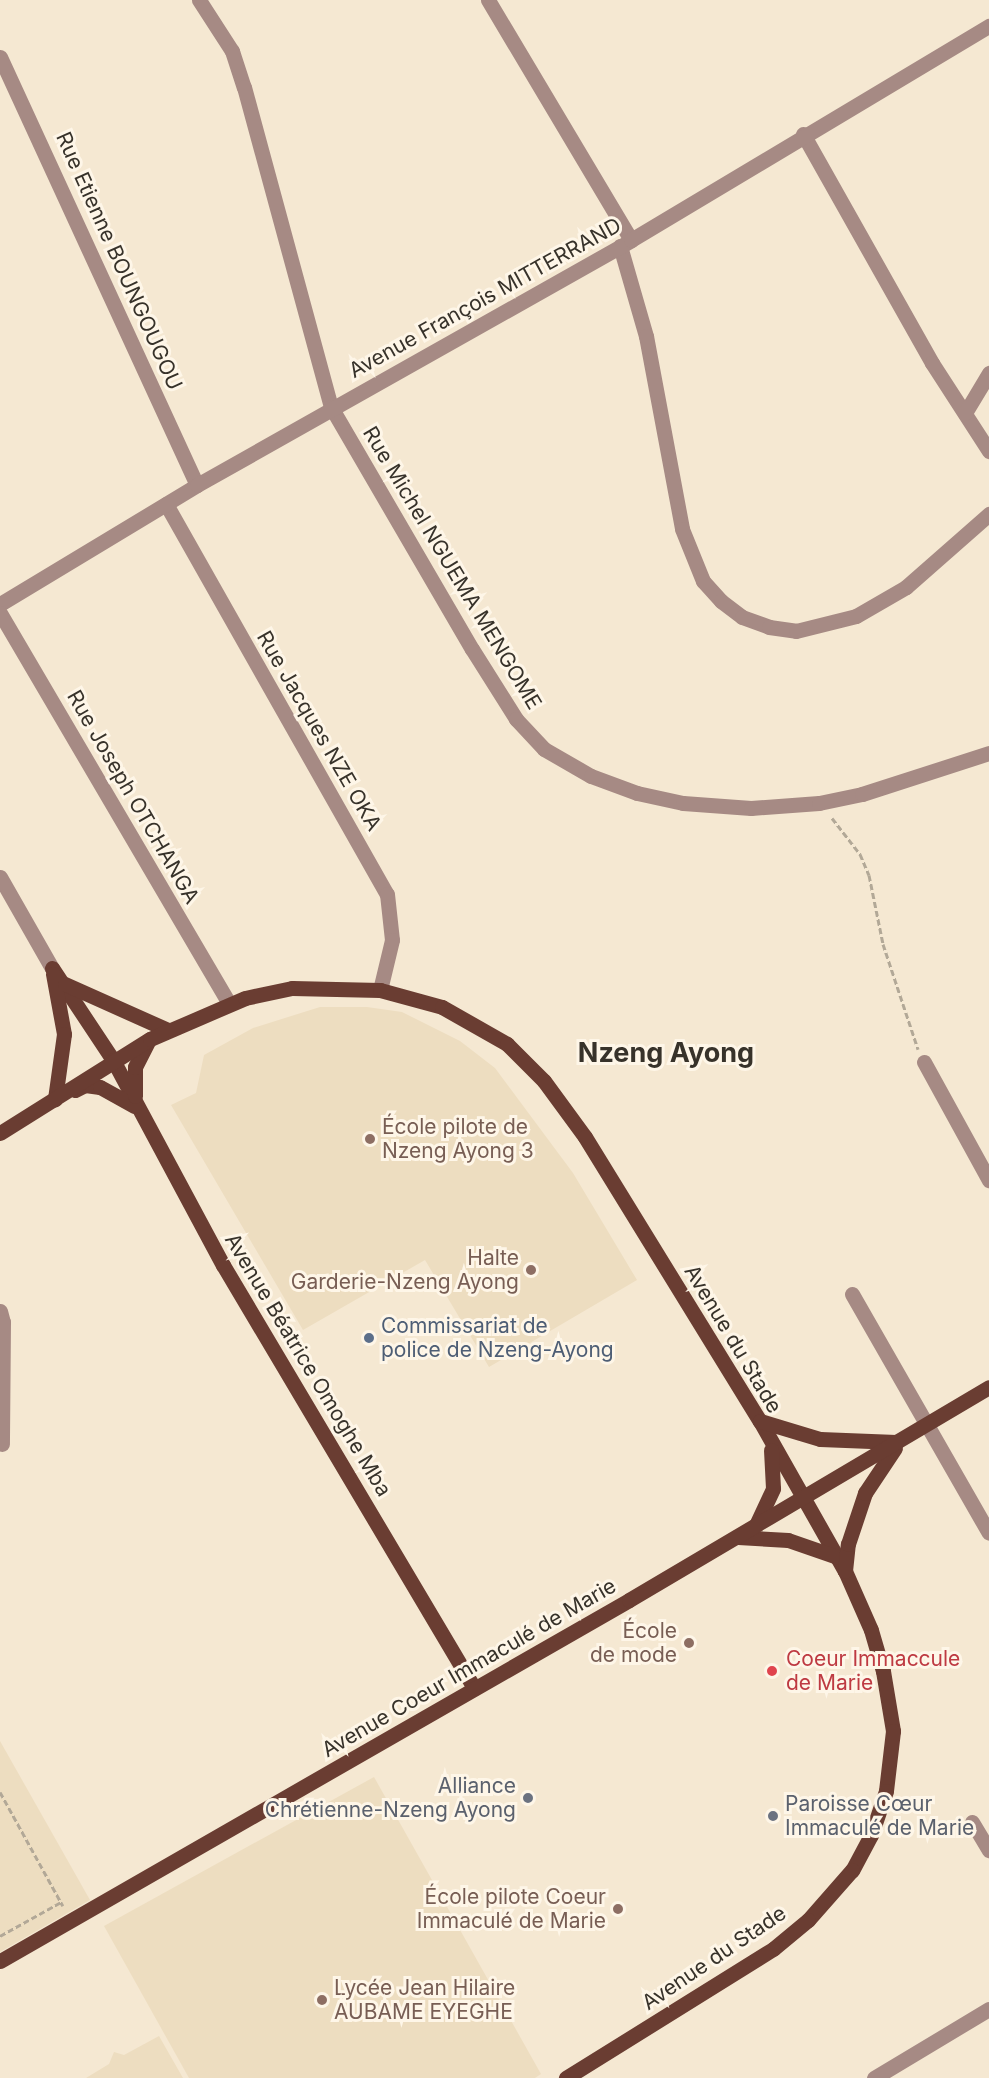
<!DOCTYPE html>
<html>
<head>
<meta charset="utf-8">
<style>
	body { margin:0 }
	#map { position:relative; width:989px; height:2078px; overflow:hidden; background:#f5e8d2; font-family:Inter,sans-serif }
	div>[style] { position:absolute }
	.built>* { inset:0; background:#edddc0 }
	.path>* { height:3px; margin-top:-1.5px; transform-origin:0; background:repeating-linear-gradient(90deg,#b2a897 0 6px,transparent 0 9px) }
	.minor>* { height:15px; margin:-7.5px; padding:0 7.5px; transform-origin:7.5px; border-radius:7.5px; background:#a68a84 }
	.major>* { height:15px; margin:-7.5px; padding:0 7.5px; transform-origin:7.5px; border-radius:7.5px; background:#6a3d32 }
	.dots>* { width:16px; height:16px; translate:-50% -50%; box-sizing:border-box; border:3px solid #fef6e8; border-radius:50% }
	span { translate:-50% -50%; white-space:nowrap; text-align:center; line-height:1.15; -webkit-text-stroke:6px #fef6e8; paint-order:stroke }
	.street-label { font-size:21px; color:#37322a }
	.education-label { font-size:21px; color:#785e54 }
	.left { translate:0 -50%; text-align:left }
	.right { translate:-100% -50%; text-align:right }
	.service-label { font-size:21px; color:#4e5e75 }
	.health-label { font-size:21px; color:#be3a42 }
	.worship-label { font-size:21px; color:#5b616d }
	.district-label { font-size:27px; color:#37322a; font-weight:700 }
</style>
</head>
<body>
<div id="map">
	<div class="built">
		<div style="clip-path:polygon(320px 1007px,367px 1007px,402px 1012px,460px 1041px,495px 1068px,573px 1173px,637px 1280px,489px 1367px,425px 1260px,303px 1330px,171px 1105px,196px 1093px,204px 1055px,253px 1028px)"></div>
		<div style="clip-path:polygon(0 1741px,90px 1900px,0 1952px)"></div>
		<div style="clip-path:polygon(374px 1777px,541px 2074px,535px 2078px,189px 2078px,104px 1926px)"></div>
		<div style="clip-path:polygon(159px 2036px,183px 2078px,86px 2078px,109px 2064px,114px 2052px,124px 2055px)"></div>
	</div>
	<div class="path">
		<div style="left:832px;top:818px;width:46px;rotate:52.1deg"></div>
		<div style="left:860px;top:854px;width:23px;rotate:67deg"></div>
		<div style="left:869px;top:875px;width:70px;rotate:78.5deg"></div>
		<div style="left:883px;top:944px;width:111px;rotate:71.6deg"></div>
		<div style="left:0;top:1792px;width:130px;rotate:61.1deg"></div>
		<div style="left:0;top:1936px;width:70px;rotate:-29.1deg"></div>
	</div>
	<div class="minor">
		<div style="left:199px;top:0;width:61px;rotate:57.1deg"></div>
		<div style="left:232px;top:51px;width:38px;rotate:72deg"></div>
		<div style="left:244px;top:87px;width:332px;rotate:74.8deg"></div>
		<div style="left:331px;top:407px;width:280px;rotate:59.8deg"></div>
		<div style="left:472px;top:649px;width:83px;rotate:57.8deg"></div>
		<div style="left:516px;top:719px;width:41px;rotate:47deg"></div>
		<div style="left:544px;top:749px;width:54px;rotate:29.9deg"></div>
		<div style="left:591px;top:776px;width:49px;rotate:20.3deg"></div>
		<div style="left:637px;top:793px;width:47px;rotate:12.3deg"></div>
		<div style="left:683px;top:803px;width:68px;rotate:4.2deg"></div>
		<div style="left:751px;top:808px;width:68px;rotate:-4.2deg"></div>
		<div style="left:819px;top:803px;width:44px;rotate:-11.8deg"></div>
		<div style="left:862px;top:794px;width:133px;rotate:-17.9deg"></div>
		<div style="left:488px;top:0;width:279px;rotate:59.2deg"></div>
		<div style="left:0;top:57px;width:471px;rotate:65.3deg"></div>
		<div style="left:803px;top:134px;width:263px;rotate:60.6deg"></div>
		<div style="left:932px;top:363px;width:105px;rotate:57.1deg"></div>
		<div style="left:620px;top:246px;width:94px;rotate:73.9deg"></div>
		<div style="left:646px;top:336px;width:196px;rotate:79.4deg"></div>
		<div style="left:682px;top:529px;width:56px;rotate:68deg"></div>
		<div style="left:703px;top:581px;width:27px;rotate:48deg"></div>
		<div style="left:721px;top:601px;width:26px;rotate:37deg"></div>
		<div style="left:742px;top:617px;width:29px;rotate:20deg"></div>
		<div style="left:769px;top:627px;width:27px;rotate:8deg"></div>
		<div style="left:796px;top:631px;width:62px;rotate:-14deg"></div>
		<div style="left:856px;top:616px;width:58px;rotate:-30.1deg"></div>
		<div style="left:906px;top:587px;width:111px;rotate:-41.3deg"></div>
		<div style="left:965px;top:413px;width:47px;rotate:-59deg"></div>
		<div style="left:166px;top:504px;width:448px;rotate:60.5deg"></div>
		<div style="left:387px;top:894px;width:46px;rotate:83.8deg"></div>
		<div style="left:392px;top:940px;width:51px;rotate:103.5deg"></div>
		<div style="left:0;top:604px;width:230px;rotate:-31.1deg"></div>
		<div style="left:197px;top:485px;width:498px;rotate:-29.4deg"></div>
		<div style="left:631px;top:240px;width:417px;rotate:-30.9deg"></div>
		<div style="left:0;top:613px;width:452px;rotate:59.6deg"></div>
		<div style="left:0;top:877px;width:105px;rotate:60.3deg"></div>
		<div style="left:924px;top:1062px;width:135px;rotate:61.2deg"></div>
		<div style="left:852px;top:1294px;width:275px;rotate:60.2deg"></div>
		<div style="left:0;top:1311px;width:11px;rotate:75deg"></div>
		<div style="left:3px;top:1322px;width:122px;rotate:90.5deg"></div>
		<div style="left:972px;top:1822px;width:33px;rotate:59deg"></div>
		<div style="left:874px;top:2078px;width:134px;rotate:-31deg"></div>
	</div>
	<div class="major">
		<div style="left:52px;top:968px;width:110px;rotate:56.5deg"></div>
		<div style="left:113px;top:1060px;width:233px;rotate:61.8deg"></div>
		<div style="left:223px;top:1265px;width:492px;rotate:59.3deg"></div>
		<div style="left:53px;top:974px;width:61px;rotate:79.6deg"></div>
		<div style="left:64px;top:1034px;width:66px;rotate:97.9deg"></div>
		<div style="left:65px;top:984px;width:113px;rotate:24.1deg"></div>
		<div style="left:75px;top:1090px;width:11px;rotate:-27deg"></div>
		<div style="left:85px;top:1085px;width:15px;rotate:8deg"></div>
		<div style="left:100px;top:1087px;width:39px;rotate:29deg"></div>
		<div style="left:135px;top:1096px;width:29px;rotate:-90deg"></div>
		<div style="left:135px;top:1067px;width:30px;rotate:-63deg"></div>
		<div style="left:0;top:1133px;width:177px;rotate:-32.1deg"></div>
		<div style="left:150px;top:1039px;width:103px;rotate:-23.3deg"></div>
		<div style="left:245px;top:998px;width:48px;rotate:-12deg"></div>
		<div style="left:292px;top:988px;width:88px;rotate:1.3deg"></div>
		<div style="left:380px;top:990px;width:64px;rotate:15.3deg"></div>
		<div style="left:442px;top:1007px;width:75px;rotate:29.6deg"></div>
		<div style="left:507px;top:1044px;width:52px;rotate:45deg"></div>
		<div style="left:544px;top:1081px;width:69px;rotate:53.8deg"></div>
		<div style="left:585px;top:1137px;width:334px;rotate:58.4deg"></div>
		<div style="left:760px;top:1421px;width:172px;rotate:60.5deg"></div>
		<div style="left:845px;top:1571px;width:64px;rotate:66.2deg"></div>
		<div style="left:871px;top:1630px;width:43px;rotate:73.7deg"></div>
		<div style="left:883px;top:1671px;width:61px;rotate:80.5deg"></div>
		<div style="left:893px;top:1731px;width:60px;rotate:96.7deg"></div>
		<div style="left:886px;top:1791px;width:46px;rotate:108.8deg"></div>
		<div style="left:871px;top:1835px;width:40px;rotate:118deg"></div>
		<div style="left:852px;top:1870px;width:67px;rotate:131.3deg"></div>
		<div style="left:808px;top:1920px;width:45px;rotate:140.4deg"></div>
		<div style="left:773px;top:1949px;width:244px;rotate:148.1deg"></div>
		<div style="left:760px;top:1421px;width:63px;rotate:16.7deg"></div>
		<div style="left:820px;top:1439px;width:76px;rotate:2.3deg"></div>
		<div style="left:757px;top:1523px;width:38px;rotate:-65deg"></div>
		<div style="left:773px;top:1488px;width:38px;rotate:-93deg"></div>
		<div style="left:738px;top:1537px;width:50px;rotate:3.4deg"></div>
		<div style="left:788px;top:1540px;width:52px;rotate:19.1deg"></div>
		<div style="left:845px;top:1571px;width:27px;rotate:-84deg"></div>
		<div style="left:848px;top:1544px;width:54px;rotate:-71.6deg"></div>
		<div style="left:865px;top:1493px;width:54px;rotate:-56.3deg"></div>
		<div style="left:0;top:1961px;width:725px;rotate:-29.85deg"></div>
		<div style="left:629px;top:1600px;width:418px;rotate:-30.6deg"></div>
	</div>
	<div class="dots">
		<div style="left:370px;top:1139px;background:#8d6e63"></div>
		<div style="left:531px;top:1270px;background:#8d6e63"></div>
		<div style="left:369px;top:1338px;background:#5c6f8a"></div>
		<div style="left:689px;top:1643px;background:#8d6e63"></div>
		<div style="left:772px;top:1671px;background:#e0444e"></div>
		<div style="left:528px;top:1798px;background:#6b7280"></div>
		<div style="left:773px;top:1816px;background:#6b7280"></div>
		<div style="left:618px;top:1909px;background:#8d6e63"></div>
		<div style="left:322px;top:2000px;background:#8d6e63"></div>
	</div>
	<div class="street-label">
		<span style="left:119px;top:261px;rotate:66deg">Rue Etienne BOUNGOUGOU</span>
		<span style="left:485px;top:298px;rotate:-29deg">Avenue François MITTERRAND</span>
		<span style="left:452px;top:568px;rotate:59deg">Rue Michel NGUEMA MENGOME</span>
		<span style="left:319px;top:731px;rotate:60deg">Rue Jacques NZE OKA</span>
		<span style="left:133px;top:797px;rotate:60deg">Rue Joseph OTCHANGA</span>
		<span style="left:733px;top:1339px;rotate:59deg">Avenue du Stade</span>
		<span style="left:308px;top:1365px;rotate:59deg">Avenue Béatrice Omoghe Mba</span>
		<span style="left:469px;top:1668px;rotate:-30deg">Avenue Coeur Immaculé de Marie</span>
		<span style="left:714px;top:1958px;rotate:-34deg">Avenue du Stade</span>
	</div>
	<div class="education-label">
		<span class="left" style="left:382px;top:1139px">École pilote de<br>Nzeng Ayong 3</span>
		<span class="right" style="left:519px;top:1270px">Halte<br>Garderie-Nzeng Ayong</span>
		<span class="right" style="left:677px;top:1643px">École<br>de mode</span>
		<span class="right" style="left:606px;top:1909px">École pilote Coeur<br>Immaculé de Marie</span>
		<span class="left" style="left:334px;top:2000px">Lycée Jean Hilaire<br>AUBAME EYEGHE</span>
	</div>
	<div class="service-label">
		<span class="left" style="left:381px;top:1338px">Commissariat de<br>police de Nzeng-Ayong</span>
	</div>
	<div class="health-label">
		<span class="left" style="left:786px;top:1671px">Coeur Immaccule<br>de Marie</span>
	</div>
	<div class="worship-label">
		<span class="right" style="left:516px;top:1798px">Alliance<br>Chrétienne-Nzeng Ayong</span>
		<span class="left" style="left:785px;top:1816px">Paroisse Cœur<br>Immaculé de Marie</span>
	</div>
	<div class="district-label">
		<span style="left:666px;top:1053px">Nzeng Ayong</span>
	</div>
</div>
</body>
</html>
